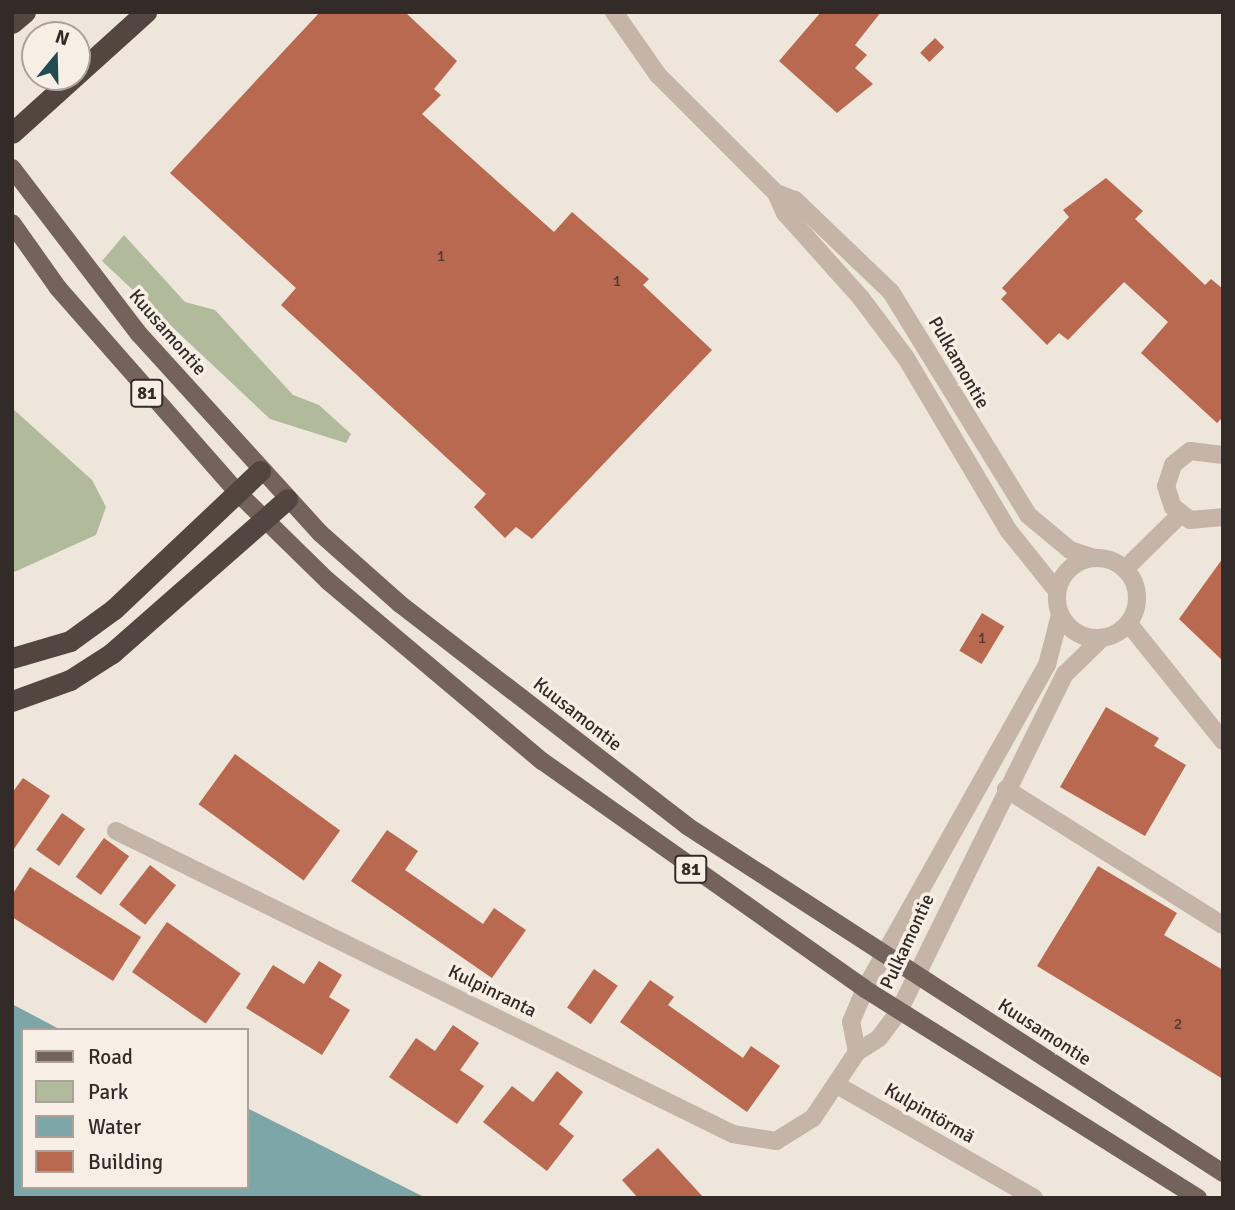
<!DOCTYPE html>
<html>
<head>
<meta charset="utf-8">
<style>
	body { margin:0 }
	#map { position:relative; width:1235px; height:1210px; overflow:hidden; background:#eee5db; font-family:Signika,sans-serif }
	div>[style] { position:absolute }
	.green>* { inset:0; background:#b1bb9c }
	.water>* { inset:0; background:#7da6a8 }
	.building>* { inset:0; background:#b8694f; transform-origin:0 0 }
	.minor>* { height:18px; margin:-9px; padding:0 9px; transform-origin:9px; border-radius:9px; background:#c5b5a8 }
	.minor>.ring { margin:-9px; padding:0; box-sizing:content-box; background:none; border:18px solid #c5b5a8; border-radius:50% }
	.major>* { height:18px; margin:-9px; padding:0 9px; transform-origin:9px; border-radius:9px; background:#73635a }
	.highway>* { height:21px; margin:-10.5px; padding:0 10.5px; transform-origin:10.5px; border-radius:10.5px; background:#53453f }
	span { translate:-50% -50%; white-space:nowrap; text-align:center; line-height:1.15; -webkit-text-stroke:7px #f7efe6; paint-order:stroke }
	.number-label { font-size:16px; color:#543a31 }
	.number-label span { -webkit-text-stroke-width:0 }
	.shield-label span { padding:2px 5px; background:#f7efe6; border:2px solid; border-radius:5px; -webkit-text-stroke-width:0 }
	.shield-label { font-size:18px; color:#332b27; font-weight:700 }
	.street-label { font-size:19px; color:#332b27 }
	.frame { position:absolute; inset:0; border:14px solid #332b27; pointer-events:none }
	.legend { position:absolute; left:21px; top:1028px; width:228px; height:161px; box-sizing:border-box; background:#f7efe6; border:2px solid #a9a19a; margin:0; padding:9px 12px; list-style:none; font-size:21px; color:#332b27 }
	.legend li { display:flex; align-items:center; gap:14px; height:35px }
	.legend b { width:35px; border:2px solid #a9a19a }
	.north { position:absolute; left:21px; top:21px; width:70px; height:70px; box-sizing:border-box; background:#f7efe6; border:2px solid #a9a19a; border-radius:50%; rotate:19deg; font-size:19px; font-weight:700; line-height:28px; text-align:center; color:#332b27 }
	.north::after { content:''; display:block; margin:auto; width:24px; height:32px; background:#224c4f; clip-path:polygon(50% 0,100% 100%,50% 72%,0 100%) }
</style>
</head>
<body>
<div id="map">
	<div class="green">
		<div style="clip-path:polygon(124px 235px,185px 302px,215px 310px,293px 395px,319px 405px,351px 434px,346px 443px,270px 419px,102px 261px)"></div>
		<div style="clip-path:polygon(12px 408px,92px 480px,106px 507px,96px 535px,12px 573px)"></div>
	</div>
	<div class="water">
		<div style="clip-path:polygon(12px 1004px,61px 1030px,23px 1030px,23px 1187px,247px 1187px,247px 1108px,426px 1198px,12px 1198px)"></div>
	</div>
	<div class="building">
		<div style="clip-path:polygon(320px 12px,405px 12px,457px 61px,434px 89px,441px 95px,422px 114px,554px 232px,572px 212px,649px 279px,643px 285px,712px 350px,532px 539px,516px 527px,505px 538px,474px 507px,486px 494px,281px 305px,296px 288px,170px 173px)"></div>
		<div style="clip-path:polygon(821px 12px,881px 12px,855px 45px,867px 55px,855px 68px,873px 84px,837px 113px,779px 61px)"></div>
		<div style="left:935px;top:38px;width:13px;height:21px;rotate:45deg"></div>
		<div style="clip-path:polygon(1106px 178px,1143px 211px,1135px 219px,1205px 285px,1211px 279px,1223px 289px,1223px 417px,1217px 423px,1141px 353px,1168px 322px,1124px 282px,1068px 340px,1059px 333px,1047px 345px,1001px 299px,1007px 293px,1002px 288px,1069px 217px,1063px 210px)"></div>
		<div style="clip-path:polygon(1223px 558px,1223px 661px,1179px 619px)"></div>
		<div style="left:982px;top:613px;width:26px;height:44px;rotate:31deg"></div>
		<div style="clip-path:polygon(1106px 707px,1159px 738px,1154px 746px,1186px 765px,1145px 836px,1060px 787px)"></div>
		<div style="left:235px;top:754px;width:130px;height:62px;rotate:36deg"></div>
		<div style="clip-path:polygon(23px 778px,50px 796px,14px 849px,12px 793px)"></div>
		<div style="left:62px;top:813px;width:28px;height:45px;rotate:35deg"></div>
		<div style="clip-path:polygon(387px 830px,418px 851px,405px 870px,483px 924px,494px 908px,526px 930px,492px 978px,351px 881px)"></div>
		<div style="left:104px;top:838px;width:31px;height:48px;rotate:36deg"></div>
		<div style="left:150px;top:865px;width:33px;height:50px;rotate:38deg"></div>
		<div style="clip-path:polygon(1098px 866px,1177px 913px,1164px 935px,1223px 970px,1223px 1079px,1037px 966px)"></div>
		<div style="clip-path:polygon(30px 867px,141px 937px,113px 981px,12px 917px,12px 895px)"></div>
		<div style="left:167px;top:922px;width:90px;height:61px;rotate:35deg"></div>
		<div style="clip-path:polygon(319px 961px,342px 975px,329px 997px,350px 1010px,322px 1055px,246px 1008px,273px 965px,304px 984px)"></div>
		<div style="left:594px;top:969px;width:29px;height:47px;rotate:35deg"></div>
		<div style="clip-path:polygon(650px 980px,674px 997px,668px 1005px,743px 1058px,751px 1046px,780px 1066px,747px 1112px,620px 1022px)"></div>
		<div style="clip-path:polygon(453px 1025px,479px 1043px,460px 1070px,484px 1086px,457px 1124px,389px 1077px,416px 1038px,435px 1051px)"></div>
		<div style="clip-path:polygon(557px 1071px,583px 1092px,559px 1124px,574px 1136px,547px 1171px,483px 1122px,512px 1086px,533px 1102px)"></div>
		<div style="clip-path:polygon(658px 1148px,704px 1198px,638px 1198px,622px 1180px)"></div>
	</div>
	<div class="minor">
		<div style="left:614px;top:12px;width:77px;rotate:55.1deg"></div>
		<div style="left:658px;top:75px;width:167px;rotate:45deg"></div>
		<div style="left:776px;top:193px;width:22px;rotate:66deg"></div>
		<div style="left:785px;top:213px;width:114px;rotate:48.2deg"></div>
		<div style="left:861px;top:298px;width:75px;rotate:53.1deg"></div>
		<div style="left:906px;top:358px;width:200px;rotate:59.3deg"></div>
		<div style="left:1008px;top:530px;width:78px;rotate:51.2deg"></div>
		<div style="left:776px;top:193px;width:20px;rotate:20deg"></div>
		<div style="left:795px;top:200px;width:133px;rotate:43.8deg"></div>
		<div style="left:891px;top:292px;width:262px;rotate:58.4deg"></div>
		<div style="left:1028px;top:515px;width:55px;rotate:39.8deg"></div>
		<div style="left:1070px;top:550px;width:25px;rotate:18deg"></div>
		<div style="left:1223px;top:455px;width:33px;rotate:-173deg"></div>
		<div style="left:1190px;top:451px;width:22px;rotate:141deg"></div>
		<div style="left:1173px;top:465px;width:22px;rotate:108deg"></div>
		<div style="left:1166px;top:486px;width:22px;rotate:72deg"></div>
		<div style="left:1173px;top:507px;width:21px;rotate:37deg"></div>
		<div style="left:1190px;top:520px;width:33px;rotate:-5deg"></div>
		<div class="ring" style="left:1057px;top:558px;width:62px;height:62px"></div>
		<div style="left:1125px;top:569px;width:77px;rotate:-44.5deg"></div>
		<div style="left:1129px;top:624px;width:150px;rotate:51.2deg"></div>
		<div style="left:1006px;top:789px;width:256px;rotate:32.1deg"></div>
		<div style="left:116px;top:831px;width:687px;rotate:26.16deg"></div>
		<div style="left:733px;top:1134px;width:44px;rotate:9.2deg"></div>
		<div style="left:776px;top:1141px;width:44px;rotate:-31.9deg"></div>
		<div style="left:813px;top:1118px;width:79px;rotate:-56.3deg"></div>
		<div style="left:857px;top:1052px;width:26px;rotate:-32deg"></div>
		<div style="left:879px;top:1038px;width:34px;rotate:-53deg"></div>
		<div style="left:899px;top:1011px;width:376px;rotate:-63.8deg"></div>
		<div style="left:1065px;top:674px;width:52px;rotate:-44.2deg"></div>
		<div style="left:857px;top:1052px;width:31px;rotate:-101deg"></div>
		<div style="left:851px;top:1022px;width:36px;rotate:-67deg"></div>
		<div style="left:865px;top:989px;width:372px;rotate:-60.7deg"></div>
		<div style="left:1047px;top:665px;width:52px;rotate:-75.4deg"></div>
		<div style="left:837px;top:1085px;width:227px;rotate:29.8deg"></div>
	</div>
	<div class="major">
		<div style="left:12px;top:168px;width:209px;rotate:52.6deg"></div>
		<div style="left:139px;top:334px;width:269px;rotate:47.7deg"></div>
		<div style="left:320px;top:533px;width:107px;rotate:41.6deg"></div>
		<div style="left:400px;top:604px;width:363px;rotate:37.7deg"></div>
		<div style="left:687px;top:826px;width:639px;rotate:32.92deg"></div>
		<div style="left:12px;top:223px;width:80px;rotate:54.7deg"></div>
		<div style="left:58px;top:288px;width:273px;rotate:48.7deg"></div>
		<div style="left:238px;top:493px;width:126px;rotate:44.4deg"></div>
		<div style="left:328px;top:581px;width:280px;rotate:40.1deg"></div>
		<div style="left:542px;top:761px;width:395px;rotate:35.2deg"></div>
		<div style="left:865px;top:989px;width:393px;rotate:32.1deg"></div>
	</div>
	<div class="highway">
		<div style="left:12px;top:23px;width:17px;rotate:-40deg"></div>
		<div style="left:12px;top:133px;width:181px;rotate:-42.1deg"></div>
		<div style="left:12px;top:658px;width:60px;rotate:-16.3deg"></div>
		<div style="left:70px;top:641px;width:54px;rotate:-36deg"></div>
		<div style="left:114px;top:609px;width:201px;rotate:-43.4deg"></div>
		<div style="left:12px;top:701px;width:62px;rotate:-19.9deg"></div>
		<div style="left:70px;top:680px;width:50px;rotate:-32.7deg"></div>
		<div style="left:112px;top:653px;width:233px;rotate:-41.3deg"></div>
	</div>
	<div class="number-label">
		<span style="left:441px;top:256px">1</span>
		<span style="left:617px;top:281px">1</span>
		<span style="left:982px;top:638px">1</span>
		<span style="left:1178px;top:1024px">2</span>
	</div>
	<div class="shield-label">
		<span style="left:147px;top:393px">81</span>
		<span style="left:691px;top:869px">81</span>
	</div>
	<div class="street-label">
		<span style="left:167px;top:333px;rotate:49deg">Kuusamontie</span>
		<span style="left:958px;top:363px;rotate:60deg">Pulkamontie</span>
		<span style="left:577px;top:715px;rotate:38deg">Kuusamontie</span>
		<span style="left:908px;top:942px;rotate:-65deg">Pulkamontie</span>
		<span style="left:492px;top:992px;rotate:26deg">Kulpinranta</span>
		<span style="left:1044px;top:1033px;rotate:33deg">Kuusamontie</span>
		<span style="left:929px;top:1114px;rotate:30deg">Kulpintörmä</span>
	</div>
	<div class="frame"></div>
	<ul class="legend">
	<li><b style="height:9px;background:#73635a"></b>Road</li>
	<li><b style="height:19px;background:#b1bb9c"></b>Park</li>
	<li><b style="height:19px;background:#7da6a8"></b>Water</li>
	<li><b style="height:19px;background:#b8694f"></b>Building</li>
	</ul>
	<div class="north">N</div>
</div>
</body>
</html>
